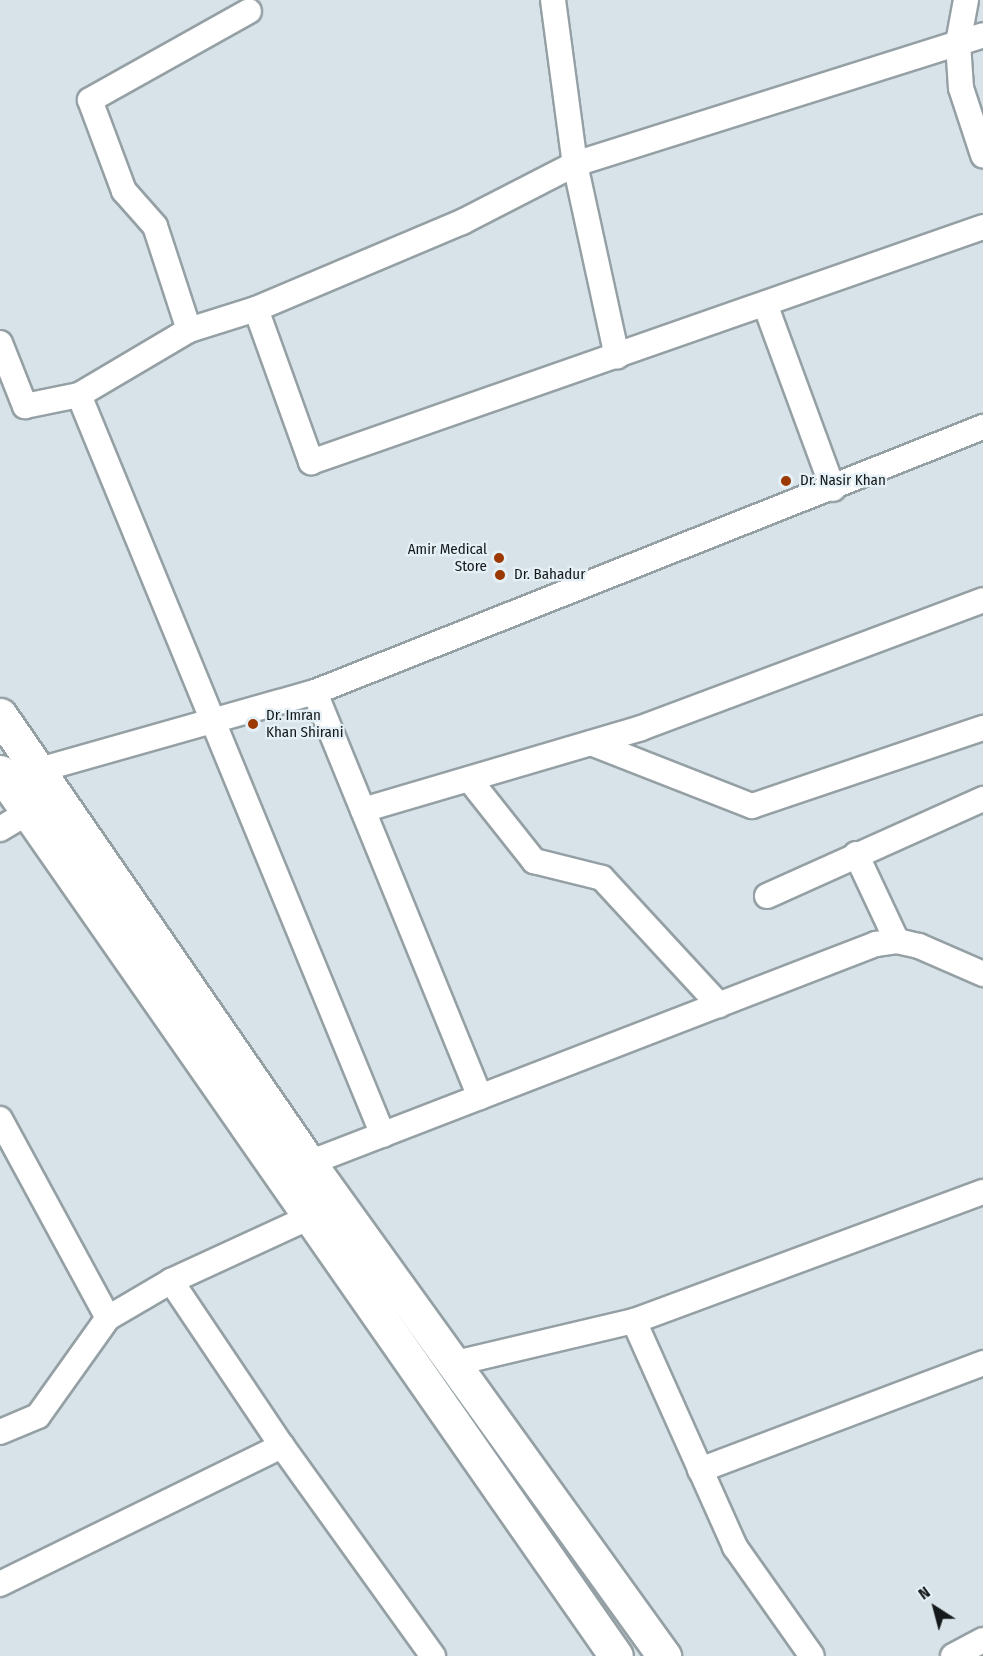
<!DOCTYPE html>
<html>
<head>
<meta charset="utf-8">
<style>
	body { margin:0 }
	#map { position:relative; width:983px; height:1656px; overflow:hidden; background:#d7e3e8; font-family:"Fira Sans Condensed",sans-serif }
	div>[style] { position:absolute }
	.roads { filter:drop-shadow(2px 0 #95a0a5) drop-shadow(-2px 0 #95a0a5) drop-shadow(0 2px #95a0a5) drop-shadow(0 -2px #95a0a5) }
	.street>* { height:24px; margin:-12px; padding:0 12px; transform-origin:12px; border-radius:12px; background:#fff }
	.secondary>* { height:33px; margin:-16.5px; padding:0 16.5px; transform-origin:16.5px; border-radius:16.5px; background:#fff }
	.dots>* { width:16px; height:16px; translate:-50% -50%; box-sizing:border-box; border:3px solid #e4f0f5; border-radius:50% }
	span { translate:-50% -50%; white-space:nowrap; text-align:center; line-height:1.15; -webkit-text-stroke:4.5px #e4f0f5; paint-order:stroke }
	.poi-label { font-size:15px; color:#15191b }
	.left { translate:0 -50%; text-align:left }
	.right { translate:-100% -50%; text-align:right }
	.north { position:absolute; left:905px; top:1578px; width:60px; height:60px; -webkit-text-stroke:4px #e4f0f5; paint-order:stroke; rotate:324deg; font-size:16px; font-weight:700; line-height:24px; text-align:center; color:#15191b }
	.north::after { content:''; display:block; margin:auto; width:21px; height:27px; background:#15191b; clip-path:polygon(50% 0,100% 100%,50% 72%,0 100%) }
</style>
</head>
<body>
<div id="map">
	<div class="roads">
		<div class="street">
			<div style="left:553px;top:0;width:165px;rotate:82.4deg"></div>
			<div style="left:575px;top:164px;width:428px;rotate:-17.5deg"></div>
			<div style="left:966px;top:0;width:44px;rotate:100.5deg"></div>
			<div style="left:958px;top:43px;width:45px;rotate:86.2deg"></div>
			<div style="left:961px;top:88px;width:71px;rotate:71.8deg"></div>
			<div style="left:765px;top:304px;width:197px;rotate:69.8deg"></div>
			<div style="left:256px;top:309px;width:163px;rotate:70.2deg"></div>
			<div style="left:311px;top:462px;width:712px;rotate:-19.27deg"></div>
			<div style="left:189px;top:330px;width:109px;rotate:-108.1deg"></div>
			<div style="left:155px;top:226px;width:47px;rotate:-131.5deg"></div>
			<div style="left:124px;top:191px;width:97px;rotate:-110.5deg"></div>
			<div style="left:90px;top:100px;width:182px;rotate:-29.2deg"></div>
			<div style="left:0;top:343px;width:68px;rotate:68.4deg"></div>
			<div style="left:25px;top:406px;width:55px;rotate:-11.5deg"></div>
			<div style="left:79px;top:395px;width:800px;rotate:67.67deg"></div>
			<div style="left:79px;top:395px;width:128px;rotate:-30.6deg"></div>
			<div style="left:189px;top:330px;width:70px;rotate:-17.4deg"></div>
			<div style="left:256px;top:309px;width:224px;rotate:-22.9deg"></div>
			<div style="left:462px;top:222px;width:127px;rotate:-27.2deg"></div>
			<div style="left:575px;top:164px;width:197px;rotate:77.7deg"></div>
			<div style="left:591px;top:743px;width:173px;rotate:21.4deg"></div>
			<div style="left:752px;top:806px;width:244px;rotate:-18.7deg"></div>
			<div style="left:39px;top:770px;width:287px;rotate:-15.8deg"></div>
			<div style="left:469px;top:779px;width:105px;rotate:51.6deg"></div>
			<div style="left:534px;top:861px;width:70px;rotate:14deg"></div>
			<div style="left:602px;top:878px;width:173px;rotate:47.3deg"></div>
			<div style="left:363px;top:810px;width:290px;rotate:-16.4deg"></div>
			<div style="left:641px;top:728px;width:365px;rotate:-20.5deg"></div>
			<div style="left:0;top:829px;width:49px;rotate:-30.8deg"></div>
			<div style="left:856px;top:854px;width:96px;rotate:64.8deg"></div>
			<div style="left:767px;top:896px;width:237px;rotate:-24.2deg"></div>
			<div style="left:480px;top:1097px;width:437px;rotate:-112.2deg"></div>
			<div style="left:315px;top:692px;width:719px;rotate:-21.64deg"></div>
			<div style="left:0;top:1119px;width:226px;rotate:61.5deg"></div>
			<div style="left:309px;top:1163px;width:608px;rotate:-21.12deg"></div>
			<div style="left:876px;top:944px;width:21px;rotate:-8deg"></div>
			<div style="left:897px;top:941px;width:23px;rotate:13deg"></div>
			<div style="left:919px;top:946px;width:70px;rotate:23.6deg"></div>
			<div style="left:171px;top:1281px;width:199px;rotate:56.1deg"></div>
			<div style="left:634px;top:1321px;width:248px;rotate:65.9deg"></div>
			<div style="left:735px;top:1547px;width:133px;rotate:54.8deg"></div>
			<div style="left:456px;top:1363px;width:183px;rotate:-13.3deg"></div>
			<div style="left:634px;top:1321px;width:372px;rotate:-20.3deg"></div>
			<div style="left:0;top:1432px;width:41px;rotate:-22.8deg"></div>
			<div style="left:38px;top:1416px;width:120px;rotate:-54.5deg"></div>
			<div style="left:108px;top:1318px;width:73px;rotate:-30.4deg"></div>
			<div style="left:171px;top:1281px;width:167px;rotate:-24.7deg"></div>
			<div style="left:700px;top:1470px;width:303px;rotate:-20.7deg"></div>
			<div style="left:0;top:1584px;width:314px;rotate:-26.1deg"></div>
			<div style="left:282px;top:1446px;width:259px;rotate:54.3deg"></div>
			<div style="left:953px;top:1656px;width:34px;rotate:-28deg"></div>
		</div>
		<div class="secondary">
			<div style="left:0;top:715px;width:544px;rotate:55.4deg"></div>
			<div style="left:309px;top:1163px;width:608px;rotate:54.24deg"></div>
			<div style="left:0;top:772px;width:1077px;rotate:55.13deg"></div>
		</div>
	</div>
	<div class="dots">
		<div style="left:786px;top:481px;background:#9c3802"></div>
		<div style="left:499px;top:558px;background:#9c3802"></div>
		<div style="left:500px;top:575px;background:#9c3802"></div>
		<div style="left:253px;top:724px;background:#9c3802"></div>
	</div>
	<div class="poi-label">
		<span class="left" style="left:800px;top:481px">Dr. Nasir Khan</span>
		<span class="right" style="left:487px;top:558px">Amir Medical<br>Store</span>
		<span class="left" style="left:514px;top:575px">Dr. Bahadur</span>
		<span class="left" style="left:266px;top:724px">Dr. Imran<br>Khan Shirani</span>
	</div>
	<div class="north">N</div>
</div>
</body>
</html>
